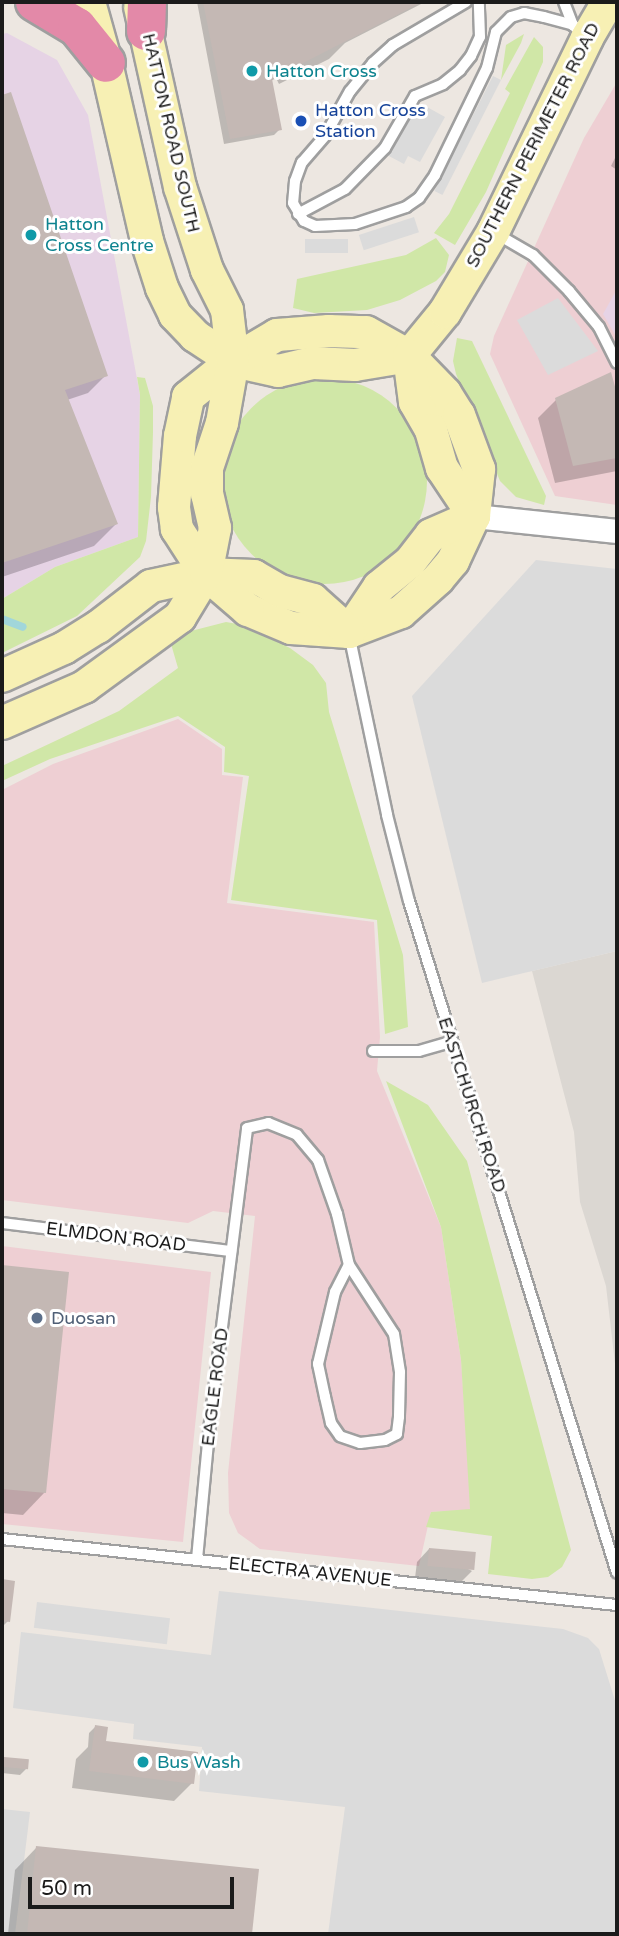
<!DOCTYPE html>
<html>
<head>
<meta charset="utf-8">
<style>
	body { margin:0 }
	#map { position:relative; width:619px; height:1936px; overflow:hidden; background:#ede7e1; font-family:"Varela Round",sans-serif }
	div>[style] { position:absolute }
	.commercial>* { inset:0; background:#eecfd3 }
	.industrial>* { inset:0; background:#e6d3e5 }
	.airport>* { inset:0; background:#dbd7d2 }
	.grass>* { inset:0; background:#d0e7a7 }
	.round { border-radius:50% }
	.parking>* { inset:0; background:#dbdbdb; transform-origin:0 0 }
	.shadow>* { inset:0; background:#0003 }
	.stream>* { height:8px; margin:-4px; padding:0 4px; transform-origin:4px; border-radius:4px; background:#a1d6da }
	.building>* { inset:0; background:#c4b8b4; transform-origin:0 0 }
	.roads { filter:drop-shadow(2px 0 #9f9f9f) drop-shadow(-2px 0 #9f9f9f) drop-shadow(0 2px #9f9f9f) drop-shadow(0 -2px #9f9f9f) }
	.lane>* { height:10px; margin:-5px; padding:0 5px; transform-origin:5px; border-radius:5px; background:#fff }
	.street>* { height:23px; margin:-11.5px; padding:0 11.5px; transform-origin:11.5px; border-radius:11.5px; background:#fff }
	.secondary>* { height:32px; margin:-16px; padding:0 16px; transform-origin:16px; border-radius:16px; background:#f7f0b4 }
	.highway>* { height:38px; margin:-19px; padding:0 19px; transform-origin:19px; border-radius:19px; background:#e389a8 }
	.dots>* { width:19px; height:19px; translate:-50% -50%; box-sizing:border-box; border:4px solid #fff; border-radius:50% }
	span { translate:-50% -50%; white-space:nowrap; text-align:center; line-height:1.15; -webkit-text-stroke:6px #fff; paint-order:stroke }
	.culture-label { font-size:18px; color:#0d838f }
	.left { translate:0 -50%; text-align:left }
	.transit-label { font-size:18px; color:#164399 }
	.street-label { font-size:18px; color:#1b1b1b }
	.service-label { font-size:18px; color:#4e5e75 }
	.frame { position:absolute; inset:0; border:4px solid #1b1b1b; pointer-events:none }
	.scale { position:absolute; left:28px; top:1877px; width:206px; height:32px; box-sizing:border-box; border:4px solid #1b1b1b; border-top:0; padding-left:9px; font-size:21px; line-height:24px; white-space:nowrap; color:#1b1b1b; -webkit-text-stroke:5px #fff; paint-order:stroke }
</style>
</head>
<body>
<div id="map">
	<div class="commercial">
		<div style="clip-path:polygon(617px 82px,617px 505px,555px 496px,490px 354px,494px 336px,584px 138px)"></div>
		<div style="clip-path:polygon(178px 719px,222px 749px,222px 775px,243px 777px,227px 903px,374px 922px,380px 1037px,377px 1071px,441px 1227px,461px 1360px,471px 1499px,470px 1510px,431px 1512px,419px 1566px,260px 1549px,238px 1533px,229px 1513px,228px 1473px,255px 1216px,213px 1211px,188px 1223px,2px 1200px,2px 790px,53px 764px)"></div>
		<div style="clip-path:polygon(2px 1246px,211px 1272px,183px 1542px,2px 1524px)"></div>
	</div>
	<div class="industrial">
		<div style="clip-path:polygon(7px 33px,57px 60px,88px 115px,140px 395px,138px 537px,55px 567px,2px 599px,2px 34px)"></div>
		<div style="clip-path:polygon(617px 289px,617px 338px,603px 314px)"></div>
	</div>
	<div class="airport">
		<div style="clip-path:polygon(617px 951px,617px 1381px,606px 1286px,580px 1202px,574px 1132px,532px 971px)"></div>
	</div>
	<div class="grass">
		<div style="clip-path:polygon(524px 34px,521px 43px,501px 80px,506px 45px)"></div>
		<div style="clip-path:polygon(534px 37px,543px 47px,543px 62px,486px 192px,455px 245px,434px 233px,449px 214px,510px 93px,505px 89px)"></div>
		<div style="clip-path:polygon(436px 238px,449px 255px,445px 272px,436px 281px,400px 300px,367px 310px,314px 313px,293px 308px,297px 279px,406px 255px)"></div>
		<div style="clip-path:polygon(457px 338px,472px 341px,546px 496px,544px 505px,516px 497px,500px 481px,456px 374px,453px 361px)"></div>
		<div style="clip-path:polygon(137px 377px,145px 378px,153px 406px,153px 432px,151px 497px,146px 541px,140px 557px,77px 616px,2px 653px,2px 599px,55px 567px,138px 537px,140px 395px)"></div>
		<div class="round" style="left:221px;top:378px;width:206px;height:206px"></div>
		<div style="clip-path:polygon(226px 622px,243px 625px,290px 648px,313px 665px,326px 683px,329px 712px,403px 955px,408px 1027px,385px 1034px,377px 920px,231px 900px,249px 776px,224px 772px,225px 747px,178px 716px,50px 759px,2px 781px,2px 766px,119px 711px,178px 668px,171px 644px,191px 631px)"></div>
		<div style="clip-path:polygon(386px 1081px,428px 1105px,467px 1161px,571px 1550px,562px 1567px,548px 1577px,532px 1579px,488px 1574px,492px 1536px,426px 1527px,431px 1512px,470px 1509px,461px 1360px,441px 1227px)"></div>
	</div>
	<div class="parking">
		<div style="left:493px;top:76px;width:9px;height:129px;rotate:27deg"></div>
		<div style="clip-path:polygon(427px 107px,445px 117px,420px 162px,408px 156px,404px 164px,387px 155px,412px 108px,423px 114px)"></div>
		<div style="left:414px;top:217px;width:16px;height:58px;rotate:72deg"></div>
		<div style="left:305px;top:239px;width:43px;height:14px"></div>
		<div style="clip-path:polygon(558px 298px,598px 351px,548px 375px,517px 320px)"></div>
		<div style="clip-path:polygon(536px 560px,617px 569px,617px 951px,482px 983px,412px 696px)"></div>
		<div style="clip-path:polygon(219px 1591px,563px 1629px,588px 1638px,599px 1649px,617px 1707px,617px 1934px,328px 1934px,345px 1807px,199px 1791px,202px 1747px,133px 1739px,134px 1724px,13px 1708px,21px 1632px,211px 1655px)"></div>
		<div style="left:37px;top:1602px;width:134px;height:26px;rotate:7deg"></div>
		<div style="clip-path:polygon(2px 1809px,30px 1812px,15px 1934px,2px 1934px)"></div>
	</div>
	<div class="shadow">
		<div style="clip-path:polygon(197px 2px,425px 2px,345px 43px,329px 59px,279px 84px,276px 78px,271px 81px,280px 129px,274px 135px,224px 144px)"></div>
		<div style="clip-path:polygon(10px 94px,106px 375px,88px 393px,67px 400px,116px 524px,94px 546px,2px 577px,2px 97px)"></div>
		<div style="clip-path:polygon(617px 154px,617px 170px,611px 166px)"></div>
		<div style="clip-path:polygon(610px 375px,617px 400px,617px 471px,555px 483px,538px 418px,556px 400px)"></div>
		<div style="clip-path:polygon(2px 1267px,67px 1274px,45px 1492px,23px 1515px,2px 1513px)"></div>
		<div style="clip-path:polygon(429px 1549px,472px 1571px,460px 1583px,415px 1578px,417px 1562px)"></div>
		<div style="clip-path:polygon(2px 1581px,13px 1582px,8px 1621px,2px 1627px)"></div>
		<div style="clip-path:polygon(95px 1727px,102px 1742px,192px 1783px,174px 1801px,72px 1788px,76px 1759px,88px 1747px,89px 1733px)"></div>
		<div style="clip-path:polygon(4px 1758px,26px 1769px,20px 1775px,2px 1773px)"></div>
		<div style="clip-path:polygon(37px 1847px,257px 1870px,250px 1934px,8px 1934px,15px 1870px)"></div>
	</div>
	<div class="stream">
		<div style="left:2px;top:619px;width:22px;rotate:21deg"></div>
	</div>
	<div class="building">
		<div style="clip-path:polygon(203px 2px,422px 2px,272px 79px,282px 130px,230px 139px)"></div>
		<div style="clip-path:polygon(11px 92px,108px 376px,65px 390px,118px 524px,2px 563px,2px 95px)"></div>
		<div style="clip-path:polygon(611px 372px,617px 394px,617px 458px,573px 466px,555px 398px)"></div>
		<div style="clip-path:polygon(2px 1265px,69px 1272px,46px 1493px,2px 1489px)"></div>
		<div style="left:429px;top:1548px;width:47px;height:18px;rotate:5deg"></div>
		<div style="clip-path:polygon(2px 1579px,15px 1581px,10px 1622px,2px 1621px)"></div>
		<div style="clip-path:polygon(95px 1725px,108px 1727px,106px 1741px,198px 1752px,194px 1784px,89px 1771px)"></div>
		<div style="left:4px;top:1757px;width:25px;height:10px;rotate:5deg"></div>
		<div style="clip-path:polygon(36px 1846px,259px 1869px,252px 1934px,27px 1934px)"></div>
	</div>
	<div class="roads">
		<div class="lane">
			<div style="left:466px;top:2px;width:85px;rotate:149.5deg"></div>
			<div style="left:393px;top:45px;width:27px;rotate:138deg"></div>
			<div style="left:373px;top:63px;width:36px;rotate:129deg"></div>
			<div style="left:350px;top:91px;width:51px;rotate:119.1deg"></div>
			<div style="left:325px;top:136px;width:35px;rotate:131deg"></div>
			<div style="left:302px;top:162px;width:20px;rotate:110deg"></div>
			<div style="left:295px;top:181px;width:22px;rotate:95deg"></div>
			<div style="left:293px;top:203px;width:21px;rotate:59deg"></div>
			<div style="left:304px;top:221px;width:12px;rotate:24deg"></div>
			<div style="left:315px;top:226px;width:40px;rotate:-2.9deg"></div>
			<div style="left:355px;top:224px;width:54px;rotate:-18.4deg"></div>
			<div style="left:406px;top:207px;width:16px;rotate:-35deg"></div>
			<div style="left:419px;top:198px;width:28px;rotate:-55deg"></div>
			<div style="left:435px;top:175px;width:119px;rotate:-64.1deg"></div>
			<div style="left:487px;top:68px;width:37px;rotate:-76deg"></div>
			<div style="left:496px;top:32px;width:21px;rotate:-45deg"></div>
			<div style="left:511px;top:17px;width:14px;rotate:-17deg"></div>
			<div style="left:524px;top:13px;width:20px;rotate:11deg"></div>
			<div style="left:544px;top:17px;width:30px;rotate:15deg"></div>
			<div style="left:573px;top:25px;width:16px;rotate:43deg"></div>
			<div style="left:564px;top:2px;width:25px;rotate:69deg"></div>
			<div style="left:298px;top:214px;width:53px;rotate:-28deg"></div>
			<div style="left:345px;top:189px;width:57px;rotate:-45.7deg"></div>
			<div style="left:385px;top:148px;width:60px;rotate:-60deg"></div>
			<div style="left:415px;top:96px;width:30px;rotate:-23deg"></div>
			<div style="left:443px;top:84px;width:22px;rotate:-39deg"></div>
			<div style="left:460px;top:70px;width:18px;rotate:-52deg"></div>
			<div style="left:471px;top:56px;width:21px;rotate:-65deg"></div>
			<div style="left:480px;top:37px;width:35px;rotate:-92deg"></div>
			<div style="left:495px;top:233px;width:44px;rotate:30.1deg"></div>
			<div style="left:533px;top:255px;width:51px;rotate:45deg"></div>
			<div style="left:569px;top:291px;width:47px;rotate:50.2deg"></div>
			<div style="left:599px;top:327px;width:40px;rotate:63.4deg"></div>
			<div style="left:349px;top:634px;width:185px;rotate:78.1deg"></div>
			<div style="left:387px;top:815px;width:89px;rotate:75.7deg"></div>
			<div style="left:409px;top:901px;width:703px;rotate:72.8deg"></div>
			<div style="left:373px;top:1051px;width:46px"></div>
			<div style="left:419px;top:1051px;width:33px;rotate:-16deg"></div>
			<div style="left:2px;top:1223px;width:231px;rotate:7deg"></div>
			<div style="left:2px;top:1539px;width:619px;rotate:6.13deg"></div>
			<div style="left:197px;top:1559px;width:138px;rotate:-84.6deg"></div>
			<div style="left:210px;top:1422px;width:296px;rotate:-82.8deg"></div>
			<div style="left:247px;top:1128px;width:22px;rotate:-13deg"></div>
			<div style="left:268px;top:1123px;width:31px;rotate:22deg"></div>
			<div style="left:297px;top:1135px;width:33px;rotate:50deg"></div>
			<div style="left:318px;top:1160px;width:57px;rotate:70.6deg"></div>
			<div style="left:337px;top:1214px;width:52px;rotate:76.8deg"></div>
			<div style="left:349px;top:1265px;width:82px;rotate:56.9deg"></div>
			<div style="left:394px;top:1334px;width:38px;rotate:81deg"></div>
			<div style="left:400px;top:1372px;width:45px;rotate:91.3deg"></div>
			<div style="left:399px;top:1417px;width:17px;rotate:97deg"></div>
			<div style="left:397px;top:1434px;width:13px;rotate:153deg"></div>
			<div style="left:385px;top:1440px;width:25px;rotate:173deg"></div>
			<div style="left:360px;top:1443px;width:21px;rotate:-161deg"></div>
			<div style="left:340px;top:1436px;width:16px;rotate:-125deg"></div>
			<div style="left:331px;top:1423px;width:27px;rotate:-103deg"></div>
			<div style="left:325px;top:1397px;width:34px;rotate:-102deg"></div>
			<div style="left:318px;top:1364px;width:74px;rotate:-76.7deg"></div>
			<div style="left:335px;top:1292px;width:30px;rotate:-63deg"></div>
		</div>
		<div class="street">
			<div style="left:474px;top:516px;width:144px;rotate:6deg"></div>
		</div>
		<div class="secondary">
			<div style="left:89px;top:2px;width:63px;rotate:74.4deg"></div>
			<div style="left:106px;top:63px;width:183px;rotate:77deg"></div>
			<div style="left:147px;top:241px;width:49px;rotate:72.3deg"></div>
			<div style="left:162px;top:288px;width:30px;rotate:64deg"></div>
			<div style="left:175px;top:315px;width:29px;rotate:46deg"></div>
			<div style="left:195px;top:336px;width:45px;rotate:33.3deg"></div>
			<div style="left:233px;top:361px;width:46px;rotate:12.5deg"></div>
			<div style="left:278px;top:371px;width:37px;rotate:-13deg"></div>
			<div style="left:314px;top:363px;width:41px;rotate:2.8deg"></div>
			<div style="left:355px;top:365px;width:55px;rotate:-9.5deg"></div>
			<div style="left:329px;top:331px;width:37px;rotate:2deg"></div>
			<div style="left:366px;top:332px;width:49px;rotate:29.2deg"></div>
			<div style="left:409px;top:356px;width:52px;rotate:45.8deg"></div>
			<div style="left:445px;top:393px;width:26px;rotate:58deg"></div>
			<div style="left:459px;top:415px;width:58px;rotate:69.7deg"></div>
			<div style="left:479px;top:469px;width:47px;rotate:96.1deg"></div>
			<div style="left:474px;top:516px;width:50px;rotate:115deg"></div>
			<div style="left:453px;top:561px;width:23px;rotate:130deg"></div>
			<div style="left:438px;top:579px;width:50px;rotate:138.3deg"></div>
			<div style="left:401px;top:612px;width:56px;rotate:159deg"></div>
			<div style="left:349px;top:632px;width:58px;rotate:-176.1deg"></div>
			<div style="left:291px;top:628px;width:47px;rotate:-157.3deg"></div>
			<div style="left:248px;top:610px;width:55px;rotate:-139.4deg"></div>
			<div style="left:206px;top:574px;width:54px;rotate:-122.8deg"></div>
			<div style="left:177px;top:529px;width:22px;rotate:-98deg"></div>
			<div style="left:174px;top:507px;width:71px;rotate:-85.2deg"></div>
			<div style="left:180px;top:436px;width:40px;rotate:-78deg"></div>
			<div style="left:188px;top:397px;width:58px;rotate:-38.7deg"></div>
			<div style="left:233px;top:361px;width:51px;rotate:-30.6deg"></div>
			<div style="left:277px;top:335px;width:52px;rotate:-4.4deg"></div>
			<div style="left:409px;top:356px;width:57px;rotate:-50.7deg"></div>
			<div style="left:445px;top:312px;width:93px;rotate:-59deg"></div>
			<div style="left:493px;top:232px;width:216px;rotate:-64.1deg"></div>
			<div style="left:587px;top:38px;width:42px;rotate:-59.7deg"></div>
			<div style="left:409px;top:356px;width:46px;rotate:82.6deg"></div>
			<div style="left:415px;top:402px;width:32px;rotate:60deg"></div>
			<div style="left:431px;top:430px;width:40px;rotate:74deg"></div>
			<div style="left:442px;top:468px;width:58px;rotate:56.3deg"></div>
			<div style="left:349px;top:632px;width:54px;rotate:-56.3deg"></div>
			<div style="left:379px;top:587px;width:40px;rotate:-39deg"></div>
			<div style="left:410px;top:562px;width:34px;rotate:-52deg"></div>
			<div style="left:431px;top:535px;width:47px;rotate:-23.8deg"></div>
			<div style="left:2px;top:676px;width:68px;rotate:-24.3deg"></div>
			<div style="left:64px;top:648px;width:40px;rotate:-32deg"></div>
			<div style="left:98px;top:627px;width:67px;rotate:-37.7deg"></div>
			<div style="left:151px;top:586px;width:56px;rotate:-12.3deg"></div>
			<div style="left:206px;top:574px;width:48px;rotate:2.4deg"></div>
			<div style="left:254px;top:576px;width:30px;rotate:30deg"></div>
			<div style="left:280px;top:591px;width:34px;rotate:15deg"></div>
			<div style="left:313px;top:600px;width:48px;rotate:41.6deg"></div>
			<div style="left:2px;top:723px;width:90px;rotate:-23.7deg"></div>
			<div style="left:84px;top:687px;width:119px;rotate:-36.1deg"></div>
			<div style="left:180px;top:617px;width:50px;rotate:-58.8deg"></div>
			<div style="left:206px;top:574px;width:47px;rotate:-78.9deg"></div>
			<div style="left:215px;top:528px;width:35px;rotate:-103deg"></div>
			<div style="left:207px;top:494px;width:26px;rotate:-90deg"></div>
			<div style="left:207px;top:468px;width:47px;rotate:-71.6deg"></div>
			<div style="left:222px;top:423px;width:63px;rotate:-79.9deg"></div>
			<div style="left:233px;top:361px;width:51px;rotate:-96.7deg"></div>
			<div style="left:227px;top:310px;width:45px;rotate:-116.6deg"></div>
			<div style="left:207px;top:270px;width:87px;rotate:-108deg"></div>
			<div style="left:180px;top:187px;width:184px;rotate:-102.5deg"></div>
		</div>
		<div class="highway">
			<div style="left:35px;top:2px;width:49px;rotate:30.8deg"></div>
			<div style="left:77px;top:27px;width:46px;rotate:51.1deg"></div>
			<div style="left:146px;top:31px;width:29px;rotate:-88deg"></div>
		</div>
	</div>
	<div class="dots">
		<div style="left:252px;top:71px;background:#0f9aa8"></div>
		<div style="left:301px;top:121px;background:#1a4fb4"></div>
		<div style="left:31px;top:235px;background:#0f9aa8"></div>
		<div style="left:37px;top:1318px;background:#5c6f8a"></div>
		<div style="left:143px;top:1762px;background:#0f9aa8"></div>
	</div>
	<div class="culture-label">
		<span class="left" style="left:266px;top:71px">Hatton Cross</span>
		<span class="left" style="left:45px;top:235px">Hatton<br>Cross Centre</span>
		<span class="left" style="left:157px;top:1762px">Bus Wash</span>
	</div>
	<div class="transit-label">
		<span class="left" style="left:315px;top:121px">Hatton Cross<br>Station</span>
	</div>
	<div class="street-label">
		<span style="left:171px;top:133px;rotate:77deg">HATTON ROAD SOUTH</span>
		<span style="left:533px;top:145px;rotate:-63deg">SOUTHERN PERIMETER ROAD</span>
		<span style="left:472px;top:1105px;rotate:72deg">EASTCHURCH ROAD</span>
		<span style="left:116px;top:1237px;rotate:7deg">ELMDON ROAD</span>
		<span style="left:215px;top:1387px;rotate:-83deg">EAGLE ROAD</span>
		<span style="left:310px;top:1572px;rotate:6deg">ELECTRA AVENUE</span>
	</div>
	<div class="service-label">
		<span class="left" style="left:51px;top:1318px">Duosan</span>
	</div>
	<div class="frame"></div>
	<div class="scale">50 m</div>
</div>
</body>
</html>
